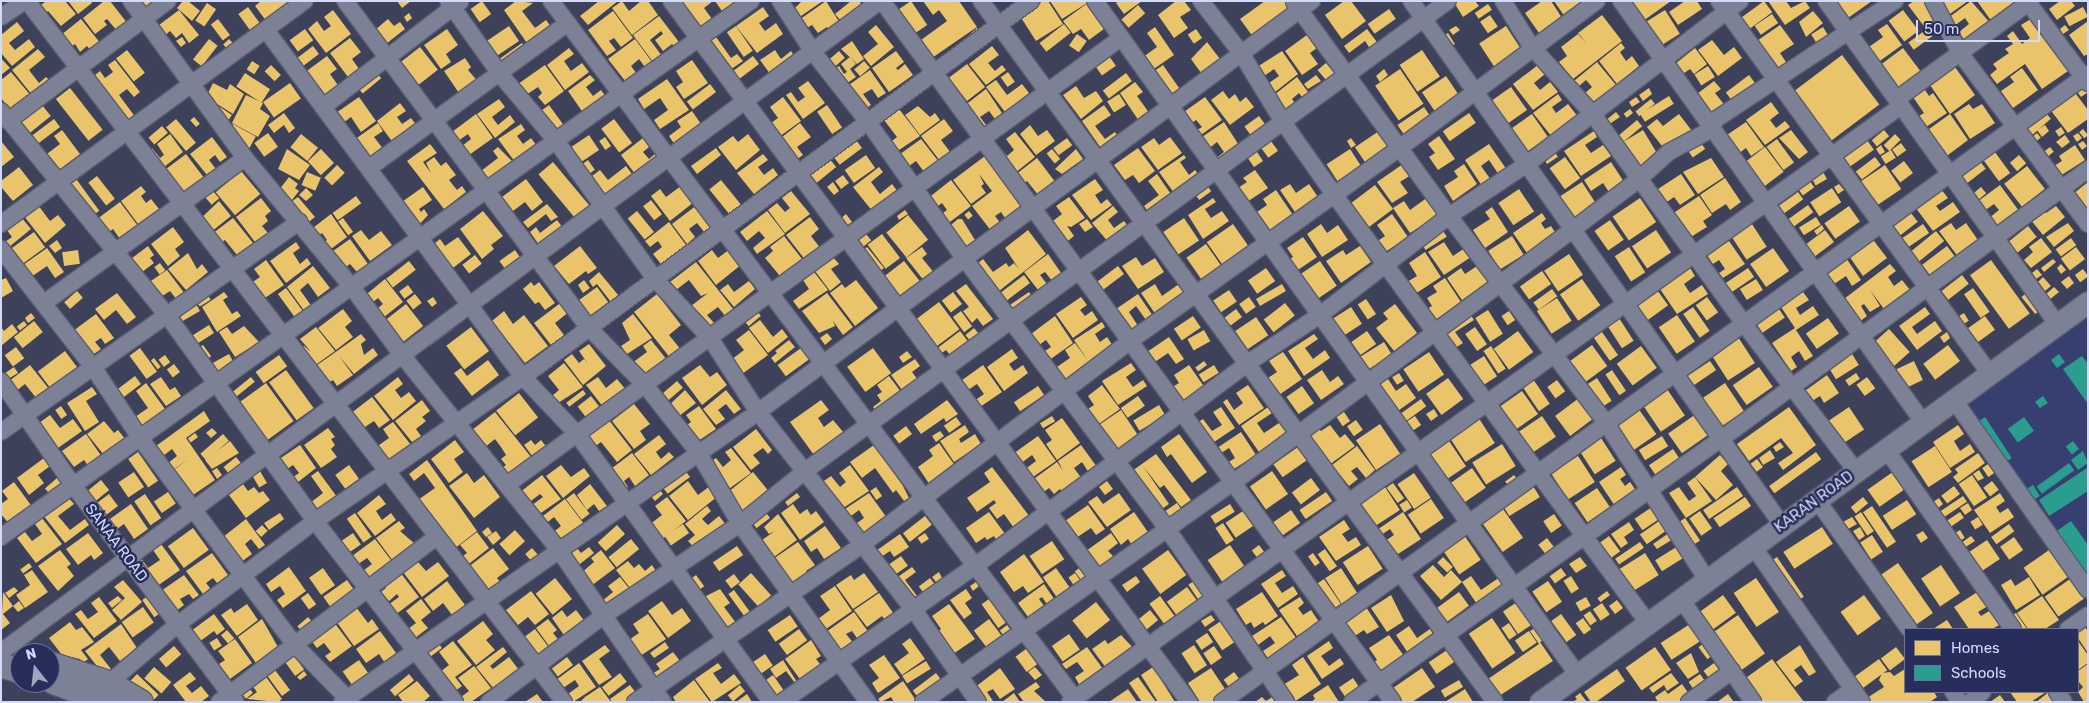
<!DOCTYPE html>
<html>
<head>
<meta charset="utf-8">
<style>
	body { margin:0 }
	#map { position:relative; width:2089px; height:703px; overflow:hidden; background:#3e415a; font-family:Rubik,sans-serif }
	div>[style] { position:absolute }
	.built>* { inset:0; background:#373e70 }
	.homes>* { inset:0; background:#e9c46a; transform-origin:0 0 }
	.schools>* { inset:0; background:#2a9d8f; transform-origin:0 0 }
	.roads { filter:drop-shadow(1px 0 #5a5d72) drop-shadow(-1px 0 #5a5d72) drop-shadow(0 1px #5a5d72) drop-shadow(0 -1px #5a5d72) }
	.minor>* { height:16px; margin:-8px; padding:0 8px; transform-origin:8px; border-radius:8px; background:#7d8196 }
	.tertiary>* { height:21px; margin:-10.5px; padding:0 10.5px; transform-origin:10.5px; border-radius:10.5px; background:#7d8196 }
	.secondary>* { height:24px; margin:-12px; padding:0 12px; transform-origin:12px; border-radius:12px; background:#7d8196 }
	span { translate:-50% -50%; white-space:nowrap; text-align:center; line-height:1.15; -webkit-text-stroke:5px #272e5b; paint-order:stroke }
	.street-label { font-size:15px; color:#d4dbf8 }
	.frame { position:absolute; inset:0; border:2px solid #d4dbf8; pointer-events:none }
	.legend { position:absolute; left:1904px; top:628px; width:175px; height:65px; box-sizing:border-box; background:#272e5b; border:1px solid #6c739a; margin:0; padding:6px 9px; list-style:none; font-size:15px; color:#d4dbf8 }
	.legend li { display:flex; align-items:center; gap:10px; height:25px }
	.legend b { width:25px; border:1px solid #6c739a }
	.north { position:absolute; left:10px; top:643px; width:50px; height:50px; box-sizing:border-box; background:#272e5b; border:1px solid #6c739a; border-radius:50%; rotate:344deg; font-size:14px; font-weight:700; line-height:20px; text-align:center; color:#d4dbf8 }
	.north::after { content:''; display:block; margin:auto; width:18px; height:22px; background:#a0a5c1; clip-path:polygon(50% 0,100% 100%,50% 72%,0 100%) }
	.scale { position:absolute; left:1916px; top:20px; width:124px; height:22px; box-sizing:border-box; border:2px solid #d4dbf8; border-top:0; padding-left:6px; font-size:15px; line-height:18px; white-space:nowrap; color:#d4dbf8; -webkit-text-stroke:4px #272e5b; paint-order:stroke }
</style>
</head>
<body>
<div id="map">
	<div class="built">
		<div style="clip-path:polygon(2088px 314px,2088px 578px,1960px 404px)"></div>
	</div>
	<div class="homes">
		<div style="clip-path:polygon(46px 1px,65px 1px,76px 14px,61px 26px,48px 11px,39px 18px,34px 11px)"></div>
		<div style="clip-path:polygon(68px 1px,91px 1px,92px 3px,78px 14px)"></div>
		<div style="clip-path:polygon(104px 1px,110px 1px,128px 24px,118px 32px,107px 19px,104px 21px,107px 25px,95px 34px,83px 18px)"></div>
		<div style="clip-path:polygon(132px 1px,157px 1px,142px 13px)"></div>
		<div style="clip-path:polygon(183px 1px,188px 1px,200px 11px,192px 21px,177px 8px)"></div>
		<div style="clip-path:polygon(261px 1px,289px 1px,281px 7px,289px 18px,273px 30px,255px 6px)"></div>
		<div style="clip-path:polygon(397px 1px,411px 1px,402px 8px)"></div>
		<div style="left:482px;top:1px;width:16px;height:14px;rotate:55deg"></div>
		<div style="clip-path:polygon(516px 1px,533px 3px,522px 11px,535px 28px,546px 20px,552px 28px,529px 46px,504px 10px)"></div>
		<div style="clip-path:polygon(599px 1px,618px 1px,588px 25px,580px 16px)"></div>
		<div style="clip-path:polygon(622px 1px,629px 11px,641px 1px,648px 1px,658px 15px,632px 35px,612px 8px)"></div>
		<div style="clip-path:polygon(682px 1px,713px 1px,704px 8px,712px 19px,697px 29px,679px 4px)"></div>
		<div style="clip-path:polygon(715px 1px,736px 1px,722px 11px)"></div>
		<div style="clip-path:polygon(802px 1px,823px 1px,798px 18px,793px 10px)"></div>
		<div style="clip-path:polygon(826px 1px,843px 28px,832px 35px,827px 27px,818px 33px,812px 25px,805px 29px,799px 20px)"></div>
		<div style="clip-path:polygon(851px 1px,859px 1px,866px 10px,846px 27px,835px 14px)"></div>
		<div style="left:911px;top:1px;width:29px;height:16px;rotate:56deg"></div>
		<div style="clip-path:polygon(923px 1px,959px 1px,977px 27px,929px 60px,917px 43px,947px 21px,939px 10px,933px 15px)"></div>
		<div style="clip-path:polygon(1043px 1px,1048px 1px,1063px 24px,1036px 41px,1020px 16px)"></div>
		<div style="clip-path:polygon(1050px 1px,1086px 1px,1087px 3px,1062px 19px)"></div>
		<div style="clip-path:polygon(1119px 1px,1142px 1px,1124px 14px,1116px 3px)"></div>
		<div style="clip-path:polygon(1176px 1px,1184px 1px,1191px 10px,1180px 17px,1188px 28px,1174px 38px,1158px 15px)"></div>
		<div style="clip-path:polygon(1265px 1px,1285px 1px,1294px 13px,1256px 41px,1240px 19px)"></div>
		<div style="clip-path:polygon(1344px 1px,1351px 1px,1366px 21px,1342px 39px,1325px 15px)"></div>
		<div style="clip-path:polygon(1458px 1px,1475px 1px,1479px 6px,1463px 17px,1455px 4px)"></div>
		<div style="clip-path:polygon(1542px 1px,1551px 1px,1562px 18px,1539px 33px,1525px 13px)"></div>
		<div style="clip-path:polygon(1554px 1px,1588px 1px,1565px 17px)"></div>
		<div style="clip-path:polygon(1619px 1px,1671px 1px,1636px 26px)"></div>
		<div style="clip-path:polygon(1685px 1px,1697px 1px,1702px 9px,1678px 25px,1669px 12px)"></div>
		<div style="left:1764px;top:1px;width:14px;height:30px;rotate:54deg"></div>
		<div style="clip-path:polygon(1768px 1px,1786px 1px,1791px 8px,1805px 1px,1810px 8px,1785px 25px)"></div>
		<div style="clip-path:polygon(1836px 1px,1872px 1px,1848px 18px)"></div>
		<div style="clip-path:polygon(1914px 1px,1927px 1px,1940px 19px,1926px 29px,1908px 5px)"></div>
		<div style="clip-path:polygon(1936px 1px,1968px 1px,1947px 16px)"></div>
		<div style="clip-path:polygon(1971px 1px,1991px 24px,1966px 42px,1959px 32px,1969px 24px,1965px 18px,1954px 26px,1948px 18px)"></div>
		<div style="clip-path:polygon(1977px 1px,2016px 1px,2018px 4px,1992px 22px)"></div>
		<div style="clip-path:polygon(2060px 1px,2071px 1px,2075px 6px,2057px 20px,2049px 9px)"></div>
		<div style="clip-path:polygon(1089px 2px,1108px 26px,1089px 40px,1081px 29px,1073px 34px,1063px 21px)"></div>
		<div style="left:207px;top:3px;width:11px;height:21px;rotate:34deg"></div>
		<div style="left:1488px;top:4px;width:7px;height:16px;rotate:56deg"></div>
		<div style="left:1138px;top:5px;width:11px;height:22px;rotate:49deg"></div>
		<div style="left:248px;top:7px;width:31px;height:12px;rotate:54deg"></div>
		<div style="clip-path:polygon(763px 7px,769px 16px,759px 23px,765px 31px,776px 23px,783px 34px,757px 53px,736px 26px)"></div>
		<div style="left:2083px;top:7px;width:11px;height:21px;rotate:63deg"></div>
		<div style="left:1389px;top:9px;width:12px;height:26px;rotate:55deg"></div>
		<div style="clip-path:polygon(179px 10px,199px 35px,189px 43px,182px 33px,176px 38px,170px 31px,162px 38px,155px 28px)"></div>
		<div style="clip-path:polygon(333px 10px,351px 34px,326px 53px,308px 29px,317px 21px,324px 31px,331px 26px,324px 17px)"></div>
		<div style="left:1665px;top:10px;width:28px;height:32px;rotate:58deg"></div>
		<div style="left:1903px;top:10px;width:26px;height:18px;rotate:53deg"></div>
		<div style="clip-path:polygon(613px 11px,633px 38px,621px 47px,614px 38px,609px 41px,616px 50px,607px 56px,588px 30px)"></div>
		<div style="clip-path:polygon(1813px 11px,1823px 23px,1806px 37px,1799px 22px)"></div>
		<div style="clip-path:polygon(409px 13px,412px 18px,407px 22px,404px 17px)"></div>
		<div style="left:1772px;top:14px;width:11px;height:21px;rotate:56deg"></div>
		<div style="left:1490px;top:15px;width:14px;height:12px;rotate:56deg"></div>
		<div style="clip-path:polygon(1602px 15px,1622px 41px,1573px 79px,1559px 62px,1567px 56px,1561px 47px,1578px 34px,1587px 44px,1578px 33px)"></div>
		<div style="clip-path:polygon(659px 16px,682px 46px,677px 49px,672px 44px,663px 51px,655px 40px,663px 34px,661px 31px,650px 40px,665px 60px,656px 66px,633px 35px)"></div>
		<div style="clip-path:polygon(2034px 17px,2071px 69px,2042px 89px,2025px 64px,1997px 84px,1990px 75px,1997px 69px,1993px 64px,2009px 53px,2005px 49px,2013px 44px,2007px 36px,2013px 31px,2022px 44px,2030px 38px,2021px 25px)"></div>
		<div style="clip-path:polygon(81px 19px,101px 44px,91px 51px,87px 46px,80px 52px,75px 44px,66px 51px,56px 39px)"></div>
		<div style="left:218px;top:19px;width:20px;height:9px;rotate:53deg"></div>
		<div style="clip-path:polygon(388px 19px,394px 26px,400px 22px,405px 29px,386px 44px,375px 30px)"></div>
		<div style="clip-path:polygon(2088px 21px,2088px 54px,2084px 56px,2069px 35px)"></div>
		<div style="clip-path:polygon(17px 22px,24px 31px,9px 43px,15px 50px,29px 39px,35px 47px,12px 66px,1px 53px,1px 35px)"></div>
		<div style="left:1064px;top:24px;width:11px;height:31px;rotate:52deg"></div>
		<div style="clip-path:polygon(1887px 24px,1902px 45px,1877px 63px,1866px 49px,1883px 37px,1878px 30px)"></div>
		<div style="clip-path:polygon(876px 25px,894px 47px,871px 66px,863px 56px,878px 44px,868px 32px)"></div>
		<div style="clip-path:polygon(1780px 25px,1794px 44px,1780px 53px,1788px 65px,1775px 73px,1754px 43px)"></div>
		<div style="clip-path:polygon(2065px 25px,2069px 30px,2063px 34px,2060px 29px)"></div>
		<div style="left:509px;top:26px;width:18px;height:30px;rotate:56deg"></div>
		<div style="left:736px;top:26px;width:30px;height:11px;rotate:56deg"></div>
		<div style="clip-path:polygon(1456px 26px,1460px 30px,1453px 35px,1449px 30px)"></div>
		<div style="left:1506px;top:26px;width:31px;height:32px;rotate:57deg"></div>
		<div style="clip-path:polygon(1155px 27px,1174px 55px,1145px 75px,1136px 62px,1157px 47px,1147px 33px)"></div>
		<div style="left:1823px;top:27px;width:9px;height:14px;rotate:58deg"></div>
		<div style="left:977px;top:28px;width:12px;height:26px;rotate:48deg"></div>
		<div style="left:305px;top:29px;width:14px;height:19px;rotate:54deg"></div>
		<div style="clip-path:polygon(447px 29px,458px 45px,446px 54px,451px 62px,441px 69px,424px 45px)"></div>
		<div style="left:1196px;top:29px;width:11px;height:10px;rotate:56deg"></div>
		<div style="clip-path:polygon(1367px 29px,1386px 54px,1371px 50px,1365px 41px,1349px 53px,1344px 46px)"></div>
		<div style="left:1927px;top:29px;width:9px;height:23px;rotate:54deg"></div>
		<div style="clip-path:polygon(1311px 32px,1321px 45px,1310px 53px,1318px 64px,1302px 75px,1285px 51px)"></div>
		<div style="left:1448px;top:33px;width:13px;height:9px;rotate:58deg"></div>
		<div style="left:1077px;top:34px;width:12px;height:14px;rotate:35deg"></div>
		<div style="clip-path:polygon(182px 37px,186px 43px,181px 47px,176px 41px)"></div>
		<div style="clip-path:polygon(716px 37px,731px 58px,737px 54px,743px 61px,727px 72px,706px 44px)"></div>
		<div style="clip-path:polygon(350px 38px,361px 52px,352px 59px,359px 69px,348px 77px,330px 53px)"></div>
		<div style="left:209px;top:39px;width:11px;height:26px;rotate:38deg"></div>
		<div style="left:229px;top:39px;width:16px;height:8px;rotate:47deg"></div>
		<div style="clip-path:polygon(635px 39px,655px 66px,648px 71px,639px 59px,631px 66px,640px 78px,629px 86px,608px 59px)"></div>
		<div style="clip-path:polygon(1712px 40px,1724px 55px,1734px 47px,1742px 58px,1718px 76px,1698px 50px)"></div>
		<div style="clip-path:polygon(852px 41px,864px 59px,857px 64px,841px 49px)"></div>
		<div style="clip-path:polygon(1207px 42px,1223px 63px,1204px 77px,1191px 59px)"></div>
		<div style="left:522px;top:43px;width:12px;height:29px;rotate:55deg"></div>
		<div style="clip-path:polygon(1621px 43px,1625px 48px,1620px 52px,1626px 61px,1632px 56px,1639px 66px,1617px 84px,1599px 61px)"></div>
		<div style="left:313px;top:46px;width:10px;height:26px;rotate:53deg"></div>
		<div style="clip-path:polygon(992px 46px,999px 55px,988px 63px,995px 71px,1002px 65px,1006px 70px,986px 85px,969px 64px)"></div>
		<div style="left:420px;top:47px;width:29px;height:30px;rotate:52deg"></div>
		<div style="clip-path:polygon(569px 48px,574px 54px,564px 61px,571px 71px,582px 63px,589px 72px,565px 90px,547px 65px)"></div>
		<div style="clip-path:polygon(1695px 48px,1707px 64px,1694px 74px,1690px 69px,1677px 78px,1670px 68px)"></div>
		<div style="left:1903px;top:48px;width:30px;height:33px;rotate:53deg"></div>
		<div style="clip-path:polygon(38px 49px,45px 57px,29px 70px,39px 83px,46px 77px,50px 81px,33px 96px,12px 70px)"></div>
		<div style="left:127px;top:50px;width:29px;height:14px;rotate:52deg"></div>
		<div style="clip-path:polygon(775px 50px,781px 59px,791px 51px,797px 60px,773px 78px,760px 60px)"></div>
		<div style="left:1422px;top:50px;width:32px;height:27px;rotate:56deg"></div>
		<div style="left:839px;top:51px;width:9px;height:20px;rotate:49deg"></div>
		<div style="clip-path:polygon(896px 51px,904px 62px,896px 68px,898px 70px,905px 64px,913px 75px,889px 92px,872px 68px)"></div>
		<div style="clip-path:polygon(1282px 51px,1298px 74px,1275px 92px,1269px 83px,1279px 76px,1274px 69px,1264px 76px,1257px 67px)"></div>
		<div style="left:1842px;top:55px;width:62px;height:64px;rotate:53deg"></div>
		<div style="clip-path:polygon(327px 56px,337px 69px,330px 74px,340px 88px,324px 100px,304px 73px)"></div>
		<div style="left:753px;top:56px;width:10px;height:26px;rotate:53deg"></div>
		<div style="left:1109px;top:56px;width:12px;height:17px;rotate:55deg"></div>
		<div style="clip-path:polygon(850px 57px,856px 64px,850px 69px,856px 77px,840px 88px,830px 72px,839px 66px,844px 74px,847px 72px,841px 64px)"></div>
		<div style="clip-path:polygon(1px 58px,10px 68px,1px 75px)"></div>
		<div style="clip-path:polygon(465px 58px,471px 67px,468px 70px,481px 85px,463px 99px,444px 71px)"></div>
		<div style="clip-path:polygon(115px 60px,140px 92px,134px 97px,127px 89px,119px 95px,136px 118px,127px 125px,90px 79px,100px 71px,105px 78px,113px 72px,108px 65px)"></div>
		<div style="clip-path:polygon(692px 60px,708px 83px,684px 99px,676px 87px,683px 82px,676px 71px)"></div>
		<div style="left:252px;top:61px;width:9px;height:10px;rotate:32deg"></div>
		<div style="left:864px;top:61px;width:9px;height:13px;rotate:49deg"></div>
		<div style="clip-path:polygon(1597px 62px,1616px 85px,1592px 104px,1584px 94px,1592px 87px,1586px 80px,1578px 87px,1574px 81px)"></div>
		<div style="left:1326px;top:63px;width:23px;height:11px;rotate:50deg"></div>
		<div style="clip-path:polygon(967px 64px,985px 87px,967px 101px,956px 87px,949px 92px,942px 83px)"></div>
		<div style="left:271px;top:65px;width:14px;height:9px;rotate:45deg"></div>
		<div style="clip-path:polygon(545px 65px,564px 91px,545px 105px,538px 97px,542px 93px,538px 87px,526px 95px,518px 84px)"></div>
		<div style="left:1163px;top:65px;width:32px;height:19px;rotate:55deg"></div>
		<div style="clip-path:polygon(1538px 65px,1545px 74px,1534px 83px,1540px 90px,1550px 82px,1558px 92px,1533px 110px,1513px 84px)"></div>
		<div style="left:1708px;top:66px;width:13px;height:16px;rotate:58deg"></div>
		<div style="clip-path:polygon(1955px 67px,1975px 95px,1950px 114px,1968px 140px,1944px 158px,1925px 132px,1950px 114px,1930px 85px)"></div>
		<div style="clip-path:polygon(2022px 68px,2038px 90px,2013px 108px,2001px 91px,2014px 82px,2010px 77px)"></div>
		<div style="clip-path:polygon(1384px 69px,1388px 75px,1380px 82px,1376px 76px)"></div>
		<div style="left:1400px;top:69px;width:42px;height:30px;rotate:56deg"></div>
		<div style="clip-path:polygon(870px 70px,886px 93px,878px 98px,872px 89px,863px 94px,871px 105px,862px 111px,846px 87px)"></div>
		<div style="clip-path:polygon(11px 72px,32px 97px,7px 116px,1px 106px,5px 103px,1px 98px,1px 80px)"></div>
		<div style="left:376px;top:72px;width:8px;height:24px;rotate:50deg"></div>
		<div style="left:1008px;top:72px;width:12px;height:9px;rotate:55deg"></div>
		<div style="left:245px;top:73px;width:30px;height:16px;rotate:33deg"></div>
		<div style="left:1126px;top:73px;width:10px;height:29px;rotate:53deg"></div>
		<div style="clip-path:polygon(590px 75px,595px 80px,586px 87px,593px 96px,601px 90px,608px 100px,586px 117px,568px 91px)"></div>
		<div style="clip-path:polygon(1316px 75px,1321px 81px,1308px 89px,1304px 84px)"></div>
		<div style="left:1749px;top:75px;width:15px;height:29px;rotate:53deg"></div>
		<div style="left:1446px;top:76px;width:27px;height:29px;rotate:56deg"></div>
		<div style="clip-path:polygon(1297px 77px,1316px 103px,1309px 107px,1299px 93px,1292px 99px,1302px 113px,1292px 120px,1274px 95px)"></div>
		<div style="clip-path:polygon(667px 79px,689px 110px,660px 129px,654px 120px,668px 110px,660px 98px,644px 109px,638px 99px)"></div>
		<div style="clip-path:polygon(996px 80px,1007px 95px,1022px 84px,1029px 93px,1005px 112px,986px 87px)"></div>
		<div style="clip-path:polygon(808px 81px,825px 103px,803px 119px,786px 95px,791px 92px,798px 102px,805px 97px,798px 88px)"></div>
		<div style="clip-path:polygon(1714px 81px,1721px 89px,1715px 93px,1727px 108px,1710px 121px,1693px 97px)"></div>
		<div style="clip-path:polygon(1135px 82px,1143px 92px,1137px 96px,1150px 114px,1139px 121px,1120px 93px)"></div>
		<div style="clip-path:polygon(213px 83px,227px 90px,230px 84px,244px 94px,233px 114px,206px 97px)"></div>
		<div style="left:290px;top:83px;width:19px;height:33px;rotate:55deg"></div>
		<div style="left:710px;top:84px;width:10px;height:29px;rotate:53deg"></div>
		<div style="clip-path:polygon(1076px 86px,1084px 98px,1096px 91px,1103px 101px,1081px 119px,1063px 95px)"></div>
		<div style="clip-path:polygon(2083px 86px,2088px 92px,2081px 97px,2076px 90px)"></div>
		<div style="left:1511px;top:87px;width:28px;height:29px;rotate:55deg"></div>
		<div style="left:70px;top:88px;width:53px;height:18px;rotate:52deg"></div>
		<div style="clip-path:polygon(1649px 88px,1652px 94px,1643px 101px,1639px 95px)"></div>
		<div style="clip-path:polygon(986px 89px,1002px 113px,995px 119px,989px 111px,980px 117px,986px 125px,978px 131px,960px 109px)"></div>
		<div style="clip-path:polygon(1925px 90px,1929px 96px,1933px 93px,1947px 113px,1923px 129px,1916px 118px,1924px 113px,1913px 97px)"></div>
		<div style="clip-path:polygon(2073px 90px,2088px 110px,2088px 119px,2068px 133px,2049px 108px)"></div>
		<div style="clip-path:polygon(1223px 91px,1229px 99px,1235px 94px,1240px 102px,1246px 97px,1254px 107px,1230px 125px,1211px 100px)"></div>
		<div style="left:1119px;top:94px;width:13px;height:14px;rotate:58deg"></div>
		<div style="clip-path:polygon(1558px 94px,1562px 100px,1552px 107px,1556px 113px,1568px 104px,1578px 117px,1552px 137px,1533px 113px)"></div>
		<div style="clip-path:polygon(246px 95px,263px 103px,260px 109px,270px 116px,258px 137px,232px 123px)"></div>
		<div style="left:1669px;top:96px;width:9px;height:34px;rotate:58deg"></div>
		<div style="clip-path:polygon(359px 97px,376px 121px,361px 132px,351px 117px,343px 123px,336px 113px)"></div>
		<div style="clip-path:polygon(783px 97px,801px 121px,776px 139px,767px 126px,778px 118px,770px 107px)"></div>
		<div style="clip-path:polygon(1205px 97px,1222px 120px,1198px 137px,1194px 132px,1202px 127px,1196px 120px,1189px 125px,1181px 114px)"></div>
		<div style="clip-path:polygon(1636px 97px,1640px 102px,1632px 107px,1629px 102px)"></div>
		<div style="clip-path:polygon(499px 99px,505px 107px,492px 117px,498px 125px,510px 115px,515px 122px,495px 138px,477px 114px)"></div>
		<div style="left:1651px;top:99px;width:6px;height:20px;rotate:51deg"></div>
		<div style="clip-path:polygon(1771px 102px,1779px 113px,1770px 120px,1776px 128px,1785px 121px,1790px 127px,1765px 145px,1746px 120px)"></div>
		<div style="clip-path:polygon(400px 103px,406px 111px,397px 117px,402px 124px,411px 118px,417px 126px,394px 144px,377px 121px)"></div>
		<div style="clip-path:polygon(1969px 104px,1973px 109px,1982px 104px,1995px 123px,1970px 139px,1954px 114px)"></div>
		<div style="left:42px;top:105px;width:14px;height:31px;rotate:51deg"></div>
		<div style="left:217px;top:105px;width:18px;height:17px;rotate:34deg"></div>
		<div style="left:549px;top:105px;width:31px;height:11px;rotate:54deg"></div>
		<div style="left:827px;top:105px;width:27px;height:12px;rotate:56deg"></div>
		<div style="clip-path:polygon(1104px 105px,1111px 115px,1095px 126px,1105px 139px,1115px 132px,1120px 139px,1103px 151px,1082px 121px)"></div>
		<div style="clip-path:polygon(918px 106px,930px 117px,935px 113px,940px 120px,920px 135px,905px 115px)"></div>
		<div style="left:1424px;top:107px;width:14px;height:32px;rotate:56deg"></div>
		<div style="clip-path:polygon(899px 109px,920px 136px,890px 156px,884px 147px,897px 137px,884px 120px)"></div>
		<div style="left:1630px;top:109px;width:5px;height:8px;rotate:53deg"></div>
		<div style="clip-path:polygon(692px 111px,705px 130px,677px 148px,669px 136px,681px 127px,677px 121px)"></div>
		<div style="clip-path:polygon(1616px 112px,1620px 117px,1608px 125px,1605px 121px)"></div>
		<div style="left:2045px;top:112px;width:9px;height:24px;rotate:49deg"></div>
		<div style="clip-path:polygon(284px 113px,295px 128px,289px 133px,284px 125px,274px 133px,268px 125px)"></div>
		<div style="left:1469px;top:113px;width:12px;height:32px;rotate:55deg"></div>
		<div style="clip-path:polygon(476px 114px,493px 138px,469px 155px,462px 146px,471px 139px,468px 134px,458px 141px,452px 132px)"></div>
		<div style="left:1532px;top:114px;width:28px;height:30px;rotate:55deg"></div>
		<div style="clip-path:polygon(1679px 114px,1692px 131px,1666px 151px,1647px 127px,1657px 119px,1663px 126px)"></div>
		<div style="left:1259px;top:116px;width:19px;height:18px;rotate:54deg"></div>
		<div style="left:194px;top:117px;width:9px;height:5px;rotate:49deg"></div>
		<div style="left:54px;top:119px;width:10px;height:32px;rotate:53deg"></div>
		<div style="left:176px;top:119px;width:31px;height:13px;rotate:50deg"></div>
		<div style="left:614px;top:119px;width:30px;height:16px;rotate:53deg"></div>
		<div style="clip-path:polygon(944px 119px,953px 131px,941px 140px,951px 153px,940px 161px,921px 136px)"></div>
		<div style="left:1637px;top:120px;width:8px;height:29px;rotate:50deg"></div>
		<div style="clip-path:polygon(1224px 122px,1242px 150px,1219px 167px,1214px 160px,1224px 152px,1217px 142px,1207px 150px,1199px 139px)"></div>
		<div style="clip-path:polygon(1746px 122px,1764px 147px,1751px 156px,1746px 148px,1734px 157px,1721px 139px)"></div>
		<div style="clip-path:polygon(378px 123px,383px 131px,374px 137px,387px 154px,371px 165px,354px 140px)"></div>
		<div style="clip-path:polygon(800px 123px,811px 137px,797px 147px,803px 155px,793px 162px,777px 141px)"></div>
		<div style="left:233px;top:124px;width:26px;height:13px;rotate:29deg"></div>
		<div style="clip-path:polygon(521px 124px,525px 130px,517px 136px,523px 144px,531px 138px,537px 146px,515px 162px,498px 139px)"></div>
		<div style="clip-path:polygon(1030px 125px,1038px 136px,1047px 130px,1055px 141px,1036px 155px,1020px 134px)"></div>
		<div style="clip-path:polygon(2045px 125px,2049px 131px,2042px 137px,2037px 130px)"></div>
		<div style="left:162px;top:126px;width:9px;height:18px;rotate:49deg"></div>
		<div style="left:2061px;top:127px;width:7px;height:7px;rotate:56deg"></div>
		<div style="left:2083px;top:129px;width:8px;height:5px;rotate:50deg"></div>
		<div style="clip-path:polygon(62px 130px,80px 154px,55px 173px,43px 157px,60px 144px,54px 136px)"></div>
		<div style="left:1643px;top:130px;width:31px;height:29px;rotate:59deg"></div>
		<div style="clip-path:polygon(1791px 130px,1808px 152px,1799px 159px,1779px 138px)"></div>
		<div style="left:1884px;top:130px;width:8px;height:16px;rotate:50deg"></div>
		<div style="left:1379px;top:131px;width:23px;height:29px;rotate:56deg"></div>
		<div style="clip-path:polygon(1594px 131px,1597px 137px,1585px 145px,1591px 153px,1603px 145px,1611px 156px,1581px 176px,1564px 151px)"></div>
		<div style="clip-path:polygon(1015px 132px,1035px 157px,1010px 177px,987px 147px,995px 141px,1007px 156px,1014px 150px,1006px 139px)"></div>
		<div style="left:268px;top:133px;width:17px;height:17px;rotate:54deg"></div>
		<div style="left:2037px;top:133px;width:6px;height:5px;rotate:51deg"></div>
		<div style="clip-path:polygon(2078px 133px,2082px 138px,2077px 142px,2073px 136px)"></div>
		<div style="clip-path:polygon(170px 134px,183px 152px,159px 171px,145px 153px,152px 148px,160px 158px,164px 155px,157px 144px)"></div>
		<div style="left:301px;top:134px;width:22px;height:17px;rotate:39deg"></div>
		<div style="clip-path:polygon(748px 134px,760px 150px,736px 170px,718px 147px,733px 136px,738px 142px)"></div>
		<div style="left:1895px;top:134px;width:8px;height:16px;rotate:45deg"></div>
		<div style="left:589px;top:135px;width:18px;height:21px;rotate:56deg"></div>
		<div style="clip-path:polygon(2065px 135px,2070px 142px,2062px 148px,2056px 142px)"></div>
		<div style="left:853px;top:136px;width:15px;height:28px;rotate:53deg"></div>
		<div style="clip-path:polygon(1439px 136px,1455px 159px,1438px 170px,1429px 157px,1435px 153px,1428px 144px)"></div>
		<div style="clip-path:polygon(212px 137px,227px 157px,220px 162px,215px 155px,209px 160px,216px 169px,207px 175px,190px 154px)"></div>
		<div style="left:605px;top:137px;width:11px;height:7px;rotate:56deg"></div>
		<div style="clip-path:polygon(1170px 137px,1182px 153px,1158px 170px,1141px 147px,1154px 138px,1159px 145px)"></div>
		<div style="left:1268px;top:137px;width:17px;height:12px;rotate:54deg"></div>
		<div style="clip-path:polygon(643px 138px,649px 147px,643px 152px,649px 159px,656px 153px,662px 161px,638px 178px,621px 155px)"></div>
		<div style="left:1067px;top:138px;width:9px;height:17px;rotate:54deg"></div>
		<div style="clip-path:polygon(1351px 138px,1356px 145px,1351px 148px,1347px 141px)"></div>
		<div style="clip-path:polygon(921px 139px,939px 162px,925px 173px,916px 161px,905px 169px,896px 157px)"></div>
		<div style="left:1777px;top:139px;width:29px;height:13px;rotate:54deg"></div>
		<div style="left:1699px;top:140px;width:11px;height:15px;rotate:56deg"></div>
		<div style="left:1867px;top:140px;width:12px;height:29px;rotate:55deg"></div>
		<div style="clip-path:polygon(1px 141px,14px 157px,1px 167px)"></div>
		<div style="clip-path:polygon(2083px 141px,2087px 146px,2082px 150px,2078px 144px)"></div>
		<div style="left:1901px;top:143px;width:9px;height:11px;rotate:54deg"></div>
		<div style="clip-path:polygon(430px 144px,437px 153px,423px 162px,431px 173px,426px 163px,434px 157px,441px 166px,446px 162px,456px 175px,449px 180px,457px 190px,462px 186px,466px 192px,444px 209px,407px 161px)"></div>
		<div style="clip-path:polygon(1489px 144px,1507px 170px,1499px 175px,1489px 160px,1481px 166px,1491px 180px,1482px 186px,1465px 160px)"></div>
		<div style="clip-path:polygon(1881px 145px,1885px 152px,1880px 155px,1876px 149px)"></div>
		<div style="clip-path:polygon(2075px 145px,2085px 160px,2060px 176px,2054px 166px,2062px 161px,2059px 156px)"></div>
		<div style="left:1253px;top:146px;width:18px;height:11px;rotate:56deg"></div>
		<div style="clip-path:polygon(498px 147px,512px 161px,487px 180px,481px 171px,498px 158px,493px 151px)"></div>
		<div style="left:1765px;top:147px;width:31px;height:34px;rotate:53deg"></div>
		<div style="left:2050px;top:147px;width:6px;height:10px;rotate:51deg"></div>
		<div style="clip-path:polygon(716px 148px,721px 155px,697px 174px,691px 166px)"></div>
		<div style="clip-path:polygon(1138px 148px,1155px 171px,1139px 183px,1133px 175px,1125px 180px,1114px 165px)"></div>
		<div style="left:1992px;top:148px;width:31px;height:14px;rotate:54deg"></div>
		<div style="clip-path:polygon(287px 149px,310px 165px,299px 180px,278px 169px)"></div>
		<div style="left:321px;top:149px;width:19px;height:18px;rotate:47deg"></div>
		<div style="left:1052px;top:149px;width:13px;height:7px;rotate:51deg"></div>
		<div style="clip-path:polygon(1076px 149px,1083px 159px,1062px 174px,1055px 169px)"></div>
		<div style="left:1350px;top:149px;width:20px;height:28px;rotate:57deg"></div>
		<div style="left:1891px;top:150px;width:9px;height:12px;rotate:58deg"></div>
		<div style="left:1554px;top:151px;width:7px;height:13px;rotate:56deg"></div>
		<div style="left:186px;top:154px;width:30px;height:30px;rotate:53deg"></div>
		<div style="clip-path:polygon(763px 154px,768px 160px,758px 167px,764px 175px,773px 168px,778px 175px,754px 194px,737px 173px)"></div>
		<div style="left:866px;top:155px;width:16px;height:26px;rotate:55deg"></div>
		<div style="clip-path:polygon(1184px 155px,1186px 158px,1180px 162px,1189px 175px,1195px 170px,1202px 179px,1177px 197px,1159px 172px)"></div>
		<div style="left:2019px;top:155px;width:11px;height:12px;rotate:49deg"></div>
		<div style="clip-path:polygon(985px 156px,1024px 208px,1007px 221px,1001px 212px,995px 216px,1001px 224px,992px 232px,972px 206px,992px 191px,979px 174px,984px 184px,981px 186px,986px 193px,971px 204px,953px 180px)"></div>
		<div style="left:828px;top:157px;width:13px;height:31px;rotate:51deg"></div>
		<div style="left:1565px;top:157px;width:26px;height:19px;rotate:54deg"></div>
		<div style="left:1875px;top:157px;width:10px;height:24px;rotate:53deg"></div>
		<div style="clip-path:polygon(1037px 158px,1056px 183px,1039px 196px,1027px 181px,1018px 189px,1010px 179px)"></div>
		<div style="clip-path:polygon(1711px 158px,1724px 177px,1698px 194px,1683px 172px)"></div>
		<div style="left:588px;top:160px;width:12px;height:9px;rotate:55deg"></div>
		<div style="left:1979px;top:160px;width:11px;height:27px;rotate:52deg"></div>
		<div style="left:1904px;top:161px;width:15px;height:16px;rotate:53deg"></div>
		<div style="left:553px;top:162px;width:57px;height:19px;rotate:50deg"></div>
		<div style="clip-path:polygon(1611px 162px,1626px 185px,1611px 195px,1603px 183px,1591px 191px,1584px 180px)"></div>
		<div style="clip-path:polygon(1403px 164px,1411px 175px,1400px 182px,1408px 193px,1392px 203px,1377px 182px)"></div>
		<div style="clip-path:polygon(1464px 164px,1477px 184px,1453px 201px,1444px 186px,1458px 177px,1454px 171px)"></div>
		<div style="left:337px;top:165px;width:11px;height:18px;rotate:45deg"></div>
		<div style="left:1885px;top:165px;width:29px;height:33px;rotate:56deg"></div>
		<div style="clip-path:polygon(626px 166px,635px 178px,608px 198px,592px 176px,600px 170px,608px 180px)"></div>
		<div style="left:2027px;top:166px;width:29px;height:29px;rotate:52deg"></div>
		<div style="clip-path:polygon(19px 167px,33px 185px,13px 201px,1px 187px,1px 181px)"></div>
		<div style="clip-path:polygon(879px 167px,883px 172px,871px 182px,880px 194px,892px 184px,898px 192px,873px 212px,853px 187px)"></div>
		<div style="clip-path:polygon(1255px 170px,1268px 188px,1247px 202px,1238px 188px,1247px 182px,1243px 178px)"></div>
		<div style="left:241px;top:171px;width:30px;height:33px;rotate:50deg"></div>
		<div style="left:307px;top:172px;width:15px;height:14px;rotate:23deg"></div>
		<div style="left:1823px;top:172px;width:8px;height:13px;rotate:60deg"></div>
		<div style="clip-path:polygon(1157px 174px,1175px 200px,1152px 217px,1144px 206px,1159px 195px,1148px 181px)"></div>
		<div style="clip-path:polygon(1681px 174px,1695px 195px,1680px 205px,1674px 197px,1664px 204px,1655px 191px)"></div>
		<div style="left:843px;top:175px;width:10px;height:10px;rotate:53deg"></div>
		<div style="left:74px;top:176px;width:43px;height:14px;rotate:54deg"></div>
		<div style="left:97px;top:176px;width:29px;height:11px;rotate:52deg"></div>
		<div style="clip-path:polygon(289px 177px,298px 184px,295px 188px,299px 191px,292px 200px,279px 190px)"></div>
		<div style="clip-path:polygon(1725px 178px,1741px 202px,1730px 210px,1726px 204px,1712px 213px,1700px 195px)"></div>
		<div style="clip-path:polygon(526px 179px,543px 202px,532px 211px,525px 202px,513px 211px,502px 197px)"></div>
		<div style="clip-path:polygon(1095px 179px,1103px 190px,1095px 195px,1101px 204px,1107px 199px,1112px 205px,1091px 220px,1072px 195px)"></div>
		<div style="left:721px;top:180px;width:32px;height:15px;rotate:51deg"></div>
		<div style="clip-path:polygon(951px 180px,971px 206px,942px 228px,935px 219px,947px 210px,942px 203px,930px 212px,922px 203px)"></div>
		<div style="left:1809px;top:180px;width:9px;height:14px;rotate:54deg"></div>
		<div style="clip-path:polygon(833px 182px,839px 191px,834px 195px,827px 187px)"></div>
		<div style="left:1582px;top:182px;width:27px;height:32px;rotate:57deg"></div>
		<div style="clip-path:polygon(2088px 182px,2088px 212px,2073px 194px)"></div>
		<div style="left:1206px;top:184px;width:9px;height:15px;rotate:54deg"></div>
		<div style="clip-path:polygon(1290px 184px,1296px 193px,1309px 184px,1320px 200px,1297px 215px,1280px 190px)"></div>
		<div style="clip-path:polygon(1839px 184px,1844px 190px,1838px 194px,1834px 187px)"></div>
		<div style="left:1375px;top:185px;width:30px;height:31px;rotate:53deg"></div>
		<div style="clip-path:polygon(2000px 185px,2019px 211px,1996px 228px,1989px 218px,1999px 210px,1994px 204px,1984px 211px,1977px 202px)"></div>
		<div style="clip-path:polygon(141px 186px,146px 192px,141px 196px,146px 203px,151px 199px,159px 209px,138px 224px,121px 201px)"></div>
		<div style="clip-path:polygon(681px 186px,694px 202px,670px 221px,651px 196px,660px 189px,666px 197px)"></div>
		<div style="clip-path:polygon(423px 187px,432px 200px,419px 209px,421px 212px,424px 209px,428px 215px,417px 227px,399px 204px)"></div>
		<div style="left:1981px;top:187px;width:8px;height:14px;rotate:50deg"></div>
		<div style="clip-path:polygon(306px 188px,313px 195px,306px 201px,299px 195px)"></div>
		<div style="left:1832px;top:188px;width:17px;height:26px;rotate:57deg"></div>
		<div style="clip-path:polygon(1940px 188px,1948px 198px,1936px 206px,1940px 211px,1953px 202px,1960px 212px,1933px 231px,1915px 207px)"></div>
		<div style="left:1519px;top:189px;width:27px;height:25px;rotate:56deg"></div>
		<div style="left:212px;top:190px;width:11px;height:10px;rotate:49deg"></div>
		<div style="clip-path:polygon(1276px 190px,1295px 218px,1265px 238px,1258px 227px,1264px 223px,1257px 212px,1267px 205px,1263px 199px)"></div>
		<div style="clip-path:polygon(791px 191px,810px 214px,785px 233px,768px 210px,777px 203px,785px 212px,790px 208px,782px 198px)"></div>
		<div style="left:1798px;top:192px;width:9px;height:27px;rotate:54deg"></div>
		<div style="left:356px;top:196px;width:9px;height:29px;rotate:54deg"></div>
		<div style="clip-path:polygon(1699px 196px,1712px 215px,1703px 221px,1707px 227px,1689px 238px,1672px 214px)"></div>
		<div style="clip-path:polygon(298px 197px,315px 217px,302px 227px,283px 208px)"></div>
		<div style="clip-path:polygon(1069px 197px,1085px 218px,1071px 227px,1067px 226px,1074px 236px,1064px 244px,1049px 224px,1062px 214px,1056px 206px)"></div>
		<div style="clip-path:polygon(1428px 197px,1440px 214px,1410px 233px,1393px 208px,1404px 201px,1410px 210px)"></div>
		<div style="clip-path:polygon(261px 198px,271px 211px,265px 216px,268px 221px,262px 226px,268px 233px,255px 242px,236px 217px)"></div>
		<div style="clip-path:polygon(1213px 198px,1216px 202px,1205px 209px,1211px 218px,1222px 211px,1229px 221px,1203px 239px,1188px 215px)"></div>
		<div style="left:1640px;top:198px;width:29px;height:33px;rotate:56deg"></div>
		<div style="left:651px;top:200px;width:18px;height:10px;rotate:52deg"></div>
		<div style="clip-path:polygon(219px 201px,231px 216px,206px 236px,196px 223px)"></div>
		<div style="clip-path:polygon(120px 202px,138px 226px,120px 239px,113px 229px,103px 236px,93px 222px)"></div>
		<div style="clip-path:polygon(547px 204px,558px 217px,551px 221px,546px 214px,528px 228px,523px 222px)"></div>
		<div style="clip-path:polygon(38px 205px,50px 221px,58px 215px,66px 225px,45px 243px,24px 216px)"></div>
		<div style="clip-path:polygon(697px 205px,713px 227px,705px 233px,697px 223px,689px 229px,695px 237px,687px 244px,672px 224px)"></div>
		<div style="left:1808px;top:205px;width:9px;height:24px;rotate:54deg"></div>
		<div style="clip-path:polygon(1113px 206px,1118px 212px,1108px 220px,1114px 228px,1124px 221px,1130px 229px,1110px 244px,1092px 223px)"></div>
		<div style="left:1849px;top:206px;width:19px;height:30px;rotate:55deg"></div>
		<div style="clip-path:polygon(2056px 206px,2065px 217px,2043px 235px,2030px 219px,2043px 209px,2046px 213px)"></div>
		<div style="clip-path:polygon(1492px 207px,1508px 232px,1485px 248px,1473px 230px,1490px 219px,1485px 212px)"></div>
		<div style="clip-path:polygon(905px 210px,908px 214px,899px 220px,897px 216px)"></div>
		<div style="clip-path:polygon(483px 211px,503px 236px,491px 245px,494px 249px,482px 259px,460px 229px)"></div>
		<div style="left:637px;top:211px;width:27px;height:12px;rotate:51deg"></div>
		<div style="clip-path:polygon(767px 211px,785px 234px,757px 254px,753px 248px,765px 238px,759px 231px,747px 241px,740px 232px)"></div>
		<div style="left:969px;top:211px;width:6px;height:6px;rotate:51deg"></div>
		<div style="clip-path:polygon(1542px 213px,1546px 219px,1541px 223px,1545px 229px,1551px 226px,1556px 234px,1527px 253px,1513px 233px)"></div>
		<div style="left:1911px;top:213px;width:11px;height:22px;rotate:52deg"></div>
		<div style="clip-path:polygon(331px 214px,347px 237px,323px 255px,317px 247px,327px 240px,322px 233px,310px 241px,305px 234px)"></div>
		<div style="clip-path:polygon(846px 214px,852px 222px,842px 229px,837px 222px)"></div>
		<div style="clip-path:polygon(1392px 214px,1408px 237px,1379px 256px,1372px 245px,1385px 236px,1377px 225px)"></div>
		<div style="left:908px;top:215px;width:32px;height:28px;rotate:51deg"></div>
		<div style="clip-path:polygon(21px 217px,31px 229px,9px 247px,5px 242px,12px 237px,6px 229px)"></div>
		<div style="clip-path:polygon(810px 217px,819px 229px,811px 236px,821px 249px,806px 261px,786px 235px)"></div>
		<div style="left:1816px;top:217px;width:9px;height:20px;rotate:58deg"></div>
		<div style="clip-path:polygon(233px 218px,253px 243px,237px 255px,225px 240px,223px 241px,226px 246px,219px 251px,208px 237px)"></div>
		<div style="left:343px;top:218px;width:17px;height:6px;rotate:54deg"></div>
		<div style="left:1184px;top:218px;width:27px;height:25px;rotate:56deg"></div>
		<div style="clip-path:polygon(958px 219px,962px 219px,978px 245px,964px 255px,945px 230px)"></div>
		<div style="clip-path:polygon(1087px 219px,1093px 227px,1085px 232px,1079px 224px)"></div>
		<div style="clip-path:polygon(557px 220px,563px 228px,540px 246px,530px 232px,536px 227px,540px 233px)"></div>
		<div style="left:1610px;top:220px;width:24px;height:19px;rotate:55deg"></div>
		<div style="clip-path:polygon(669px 222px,686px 245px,661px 264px,653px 254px,662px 247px,658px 241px,650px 247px,645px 241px)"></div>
		<div style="clip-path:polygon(1951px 223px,1956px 230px,1966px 223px,1980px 243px,1959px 258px,1939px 231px)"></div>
		<div style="clip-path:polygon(2068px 223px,2074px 231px,2054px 247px,2046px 237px)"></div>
		<div style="left:1233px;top:224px;width:32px;height:32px;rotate:55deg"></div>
		<div style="clip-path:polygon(1321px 224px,1327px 233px,1338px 225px,1348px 240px,1322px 257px,1307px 234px)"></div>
		<div style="left:1752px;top:224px;width:27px;height:24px;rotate:57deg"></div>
		<div style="left:1923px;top:224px;width:11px;height:28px;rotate:56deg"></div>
		<div style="clip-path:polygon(1822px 225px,1824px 229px,1817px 235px,1814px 231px)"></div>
		<div style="left:2028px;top:226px;width:14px;height:29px;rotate:51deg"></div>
		<div style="clip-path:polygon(173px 227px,184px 242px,175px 249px,180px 256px,168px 266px,151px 244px)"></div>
		<div style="left:1442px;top:229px;width:9px;height:25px;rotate:58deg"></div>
		<div style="clip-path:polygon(361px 230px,369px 240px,381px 231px,392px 245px,370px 261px,352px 236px)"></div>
		<div style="clip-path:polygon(1028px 230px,1046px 254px,994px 295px,973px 267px,983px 259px,993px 272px,1006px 263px,1009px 267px,1014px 263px,1019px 269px,1005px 248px)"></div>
		<div style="left:1656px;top:230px;width:27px;height:29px;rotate:56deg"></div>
		<div style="left:1825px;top:230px;width:15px;height:37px;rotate:53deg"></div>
		<div style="left:1936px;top:231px;width:13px;height:34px;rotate:51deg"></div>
		<div style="left:34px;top:232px;width:19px;height:29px;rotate:54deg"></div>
		<div style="clip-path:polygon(1868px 233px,1887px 258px,1863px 276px,1849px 256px)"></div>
		<div style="left:866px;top:234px;width:8px;height:12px;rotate:50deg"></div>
		<div style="left:882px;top:234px;width:30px;height:18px;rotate:53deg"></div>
		<div style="clip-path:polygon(784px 236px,802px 259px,780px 276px,765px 258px,773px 251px,770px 247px)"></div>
		<div style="left:1512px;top:236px;width:22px;height:28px;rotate:58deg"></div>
		<div style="clip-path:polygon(458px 237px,471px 254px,449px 271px,430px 247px,440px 239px,445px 246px)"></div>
		<div style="clip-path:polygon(1303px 237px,1317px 257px,1295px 272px,1287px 261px,1293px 257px,1287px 248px)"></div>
		<div style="clip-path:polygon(2041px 238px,2052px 252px,2031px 268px,2024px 260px,2033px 252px,2029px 247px)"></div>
		<div style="left:2071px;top:238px;width:9px;height:19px;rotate:54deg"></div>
		<div style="clip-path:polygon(350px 239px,368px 264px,357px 272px,350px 264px,347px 266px,351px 272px,343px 277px,326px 256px)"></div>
		<div style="clip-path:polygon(57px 240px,62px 248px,55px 253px,49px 246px)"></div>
		<div style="clip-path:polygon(1729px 241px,1745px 264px,1723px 278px,1719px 273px,1725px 269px,1719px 260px,1713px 264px,1707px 255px)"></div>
		<div style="clip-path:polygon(296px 242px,300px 248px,293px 253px,300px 264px,307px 258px,311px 264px,286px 283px,270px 261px)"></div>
		<div style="clip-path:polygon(1444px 242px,1453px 256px,1465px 248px,1471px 257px,1444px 275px,1428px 252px)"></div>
		<div style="left:1206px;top:244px;width:28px;height:24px;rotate:55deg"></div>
		<div style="clip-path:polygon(148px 246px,154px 255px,150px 258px,154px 263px,133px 279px,123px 265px)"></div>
		<div style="clip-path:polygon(580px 246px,597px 268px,588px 274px,586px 271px,569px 284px,554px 266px)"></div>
		<div style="clip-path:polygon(1360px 246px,1371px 262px,1341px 283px,1326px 261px,1343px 250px,1346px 255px)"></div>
		<div style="left:1947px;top:246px;width:15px;height:31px;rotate:53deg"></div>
		<div style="left:867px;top:247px;width:27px;height:8px;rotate:51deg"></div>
		<div style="clip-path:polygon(922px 247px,927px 254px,922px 258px,935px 274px,925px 282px,906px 258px)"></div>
		<div style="left:1629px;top:247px;width:30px;height:17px;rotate:57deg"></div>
		<div style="left:2076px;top:247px;width:15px;height:19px;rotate:53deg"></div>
		<div style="clip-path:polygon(47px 248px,64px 272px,55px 278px,47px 266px,31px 277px,23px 265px)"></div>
		<div style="left:1773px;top:248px;width:28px;height:28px;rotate:55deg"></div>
		<div style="clip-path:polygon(730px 249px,742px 264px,716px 285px,698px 261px,712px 250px,718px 258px)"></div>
		<div style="left:78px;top:250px;width:14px;height:16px;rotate:82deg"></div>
		<div style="left:515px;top:250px;width:12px;height:19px;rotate:55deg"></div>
		<div style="clip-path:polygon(1425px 252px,1441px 277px,1415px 294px,1407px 282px,1417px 276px,1409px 263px)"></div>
		<div style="clip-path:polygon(188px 253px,197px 269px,202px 264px,208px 272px,186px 290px,168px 269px)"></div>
		<div style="clip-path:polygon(1048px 254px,1066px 280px,1057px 287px,1045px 272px,1040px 275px,1050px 288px,1042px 295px,1024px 272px)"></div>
		<div style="left:1569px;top:254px;width:25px;height:30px;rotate:56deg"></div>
		<div style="left:475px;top:255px;width:11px;height:16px;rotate:52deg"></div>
		<div style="clip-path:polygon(1844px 255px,1861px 280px,1852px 286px,1846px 276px,1834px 284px,1841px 293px,1832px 299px,1816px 274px)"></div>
		<div style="clip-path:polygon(833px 257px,839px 264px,831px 269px,841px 282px,830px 291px,815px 271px)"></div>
		<div style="clip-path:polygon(1136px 257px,1142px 266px,1155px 258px,1164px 272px,1138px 289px,1122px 266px)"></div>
		<div style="clip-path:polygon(2053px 259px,2056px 262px,2044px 272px,2041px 268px)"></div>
		<div style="clip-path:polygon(266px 260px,284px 285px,259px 302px,247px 286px,260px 277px,254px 269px)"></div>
		<div style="left:1991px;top:260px;width:66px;height:26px;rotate:54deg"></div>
		<div style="left:409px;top:261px;width:11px;height:29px;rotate:52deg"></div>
		<div style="left:904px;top:261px;width:28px;height:27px;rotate:52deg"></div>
		<div style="left:1320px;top:261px;width:30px;height:30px;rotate:56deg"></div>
		<div style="clip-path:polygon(696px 262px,734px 310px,726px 317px,718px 307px,707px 315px,714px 323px,704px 331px,687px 309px,708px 293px,701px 296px,689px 280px,676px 290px,670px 282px)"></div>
		<div style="left:160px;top:263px;width:9px;height:7px;rotate:54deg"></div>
		<div style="clip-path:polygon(1890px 264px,1896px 271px,1888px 277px,1894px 286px,1902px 280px,1910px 290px,1884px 309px,1870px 290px,1880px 306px,1870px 312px,1864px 304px,1861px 306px,1867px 316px,1855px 325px,1840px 302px)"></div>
		<div style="clip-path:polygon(2061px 264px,2066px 270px,2061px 274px,2057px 268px)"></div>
		<div style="clip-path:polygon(313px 266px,330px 288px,318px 297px,308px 283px,300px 290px,315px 311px,308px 316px,287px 287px)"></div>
		<div style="left:1118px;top:266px;width:10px;height:29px;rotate:53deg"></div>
		<div style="clip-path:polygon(1477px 266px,1488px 282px,1462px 300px,1447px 278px,1461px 268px,1465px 274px)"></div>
		<div style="left:1266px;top:268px;width:16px;height:22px;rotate:55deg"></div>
		<div style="clip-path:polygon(1690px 268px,1695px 276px,1684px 284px,1690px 293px,1702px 285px,1708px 294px,1677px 314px,1660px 289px)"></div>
		<div style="left:1748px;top:268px;width:11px;height:29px;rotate:56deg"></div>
		<div style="clip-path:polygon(2037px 269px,2042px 275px,2036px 279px,2032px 273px)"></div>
		<div style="left:2083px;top:269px;width:9px;height:10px;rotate:54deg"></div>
		<div style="clip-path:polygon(167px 270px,185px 294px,177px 300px,170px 291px,153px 302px,142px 287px)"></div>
		<div style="left:1542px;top:271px;width:16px;height:27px;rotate:55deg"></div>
		<div style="clip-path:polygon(599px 272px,619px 296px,611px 302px,597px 284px,593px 287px,589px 281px)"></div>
		<div style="clip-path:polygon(814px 272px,828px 290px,799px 309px,793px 301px,809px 289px,803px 280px)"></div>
		<div style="left:1024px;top:275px;width:10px;height:29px;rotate:53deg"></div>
		<div style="left:1962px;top:275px;width:11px;height:26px;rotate:52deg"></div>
		<div style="clip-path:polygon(2069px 276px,2074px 283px,2067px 289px,2061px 282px)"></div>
		<div style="clip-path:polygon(2043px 277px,2051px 286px,2045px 291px,2038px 282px)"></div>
		<div style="clip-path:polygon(6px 278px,13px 291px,1px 298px,1px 280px)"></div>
		<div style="clip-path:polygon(1445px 278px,1461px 302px,1435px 320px,1427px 309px,1432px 306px,1427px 298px,1437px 292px,1433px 286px)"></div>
		<div style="clip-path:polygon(385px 279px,403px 302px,379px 321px,373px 312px,383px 304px,378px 298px,372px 303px,362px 298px)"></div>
		<div style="left:1582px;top:279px;width:32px;height:27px;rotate:55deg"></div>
		<div style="left:1756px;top:279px;width:13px;height:19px;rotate:58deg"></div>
		<div style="clip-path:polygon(584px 280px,590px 288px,583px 293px,578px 285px)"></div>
		<div style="clip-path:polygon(856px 280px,878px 308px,855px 326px,830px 293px,842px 284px,845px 288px)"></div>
		<div style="clip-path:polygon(749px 281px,755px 289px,734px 307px,720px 290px,728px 284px,734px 292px)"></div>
		<div style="clip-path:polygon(531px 282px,534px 286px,539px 282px,555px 303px,545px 310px,539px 302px,535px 304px,523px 289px)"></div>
		<div style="clip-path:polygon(966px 284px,993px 319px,983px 326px,977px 318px,972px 323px,963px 311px,969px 307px,956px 291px)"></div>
		<div style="clip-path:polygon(1155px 284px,1162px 296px,1179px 284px,1187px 295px,1156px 315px,1141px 293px)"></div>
		<div style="left:1282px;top:284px;width:8px;height:30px;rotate:60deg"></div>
		<div style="left:408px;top:285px;width:9px;height:11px;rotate:54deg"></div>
		<div style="left:597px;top:287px;width:19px;height:22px;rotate:54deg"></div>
		<div style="clip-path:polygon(2054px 287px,2059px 292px,2049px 300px,2045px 295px)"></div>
		<div style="left:286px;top:288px;width:34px;height:10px;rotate:54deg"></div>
		<div style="left:1973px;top:288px;width:29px;height:11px;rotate:55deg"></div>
		<div style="left:1552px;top:289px;width:9px;height:23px;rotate:54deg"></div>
		<div style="left:1229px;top:290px;width:14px;height:19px;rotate:56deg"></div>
		<div style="left:1657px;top:290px;width:19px;height:34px;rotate:54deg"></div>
		<div style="left:2030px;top:290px;width:22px;height:11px;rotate:51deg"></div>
		<div style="left:77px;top:291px;width:9px;height:17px;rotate:49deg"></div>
		<div style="left:206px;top:292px;width:9px;height:13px;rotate:58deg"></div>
		<div style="clip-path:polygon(224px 292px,228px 297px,223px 300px,232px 314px,237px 311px,241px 316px,217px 332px,202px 307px)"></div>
		<div style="left:953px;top:292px;width:15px;height:14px;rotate:53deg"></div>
		<div style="left:1029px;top:292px;width:11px;height:25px;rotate:56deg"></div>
		<div style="clip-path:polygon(1803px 292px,1809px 300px,1796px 308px,1800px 315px,1813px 306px,1819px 315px,1796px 330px,1813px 356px,1805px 361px,1799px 351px,1791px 357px,1797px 367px,1791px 371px,1772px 343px,1795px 328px,1781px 307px)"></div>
		<div style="clip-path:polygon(117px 293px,136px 317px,127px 324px,116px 310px,104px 320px,95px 309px)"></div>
		<div style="clip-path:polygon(827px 293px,853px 327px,843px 335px,833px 321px,835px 326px,819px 333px,802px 311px)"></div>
		<div style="left:415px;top:294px;width:11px;height:11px;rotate:52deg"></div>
		<div style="clip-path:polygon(657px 294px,681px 325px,669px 335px,682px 351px,671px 359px,634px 312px)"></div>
		<div style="clip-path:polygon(1138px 294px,1153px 316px,1146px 320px,1136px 306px,1129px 312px,1138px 326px,1131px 331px,1116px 309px)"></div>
		<div style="clip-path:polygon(433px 297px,437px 303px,432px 307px,427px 301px)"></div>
		<div style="clip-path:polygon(1081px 297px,1087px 305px,1080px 310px,1085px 316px,1092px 311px,1098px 320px,1073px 338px,1056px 314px)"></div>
		<div style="left:1249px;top:297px;width:12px;height:12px;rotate:55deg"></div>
		<div style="left:1707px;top:297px;width:19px;height:14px;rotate:54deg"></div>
		<div style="left:1557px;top:298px;width:27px;height:24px;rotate:57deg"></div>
		<div style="left:1366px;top:299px;width:18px;height:10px;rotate:56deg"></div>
		<div style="clip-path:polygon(563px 301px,570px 311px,555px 323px,564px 335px,551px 345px,534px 323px)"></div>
		<div style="left:939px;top:302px;width:34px;height:31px;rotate:53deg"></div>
		<div style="left:1285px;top:303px;width:16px;height:27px;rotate:52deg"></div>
		<div style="left:196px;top:304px;width:8px;height:20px;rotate:60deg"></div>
		<div style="left:406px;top:304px;width:28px;height:34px;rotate:52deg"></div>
		<div style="clip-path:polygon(1395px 304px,1417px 333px,1394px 351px,1376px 328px,1388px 319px,1383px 313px)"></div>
		<div style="left:1777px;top:306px;width:14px;height:27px;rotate:56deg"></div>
		<div style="left:1351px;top:307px;width:20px;height:25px;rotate:57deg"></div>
		<div style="left:1693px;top:307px;width:29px;height:12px;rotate:55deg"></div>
		<div style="clip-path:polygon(1925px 307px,1930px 314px,1912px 327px,1917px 334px,1935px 321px,1942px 331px,1917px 350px,1899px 326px)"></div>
		<div style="clip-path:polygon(1466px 308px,1474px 320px,1455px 332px,1463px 343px,1452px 350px,1437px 328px)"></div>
		<div style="clip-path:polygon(343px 309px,352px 321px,345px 327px,353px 337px,336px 350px,318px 328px)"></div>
		<div style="left:755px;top:309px;width:9px;height:16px;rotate:49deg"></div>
		<div style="left:1236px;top:309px;width:10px;height:16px;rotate:53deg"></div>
		<div style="left:1488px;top:310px;width:28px;height:15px;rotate:58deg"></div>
		<div style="clip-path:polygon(504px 311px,513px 324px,524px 315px,548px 346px,525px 363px,492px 321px)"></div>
		<div style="left:961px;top:311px;width:19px;height:10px;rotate:54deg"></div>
		<div style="left:1509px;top:311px;width:11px;height:9px;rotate:56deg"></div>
		<div style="clip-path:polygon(31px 313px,35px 318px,28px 323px,25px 318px)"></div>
		<div style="left:1964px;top:313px;width:9px;height:10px;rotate:58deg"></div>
		<div style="clip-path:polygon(96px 314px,114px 338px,105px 344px,101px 338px,95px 342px,101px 349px,91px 356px,73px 331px)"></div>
		<div style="clip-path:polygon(633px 314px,652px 338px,627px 354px,621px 346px,630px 340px,622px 323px)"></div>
		<div style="left:1677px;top:315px;width:32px;height:22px;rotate:56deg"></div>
		<div style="clip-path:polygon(1055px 316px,1073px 343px,1048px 361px,1042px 353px,1051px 347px,1046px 340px,1039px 345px,1031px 334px)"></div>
		<div style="left:1193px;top:316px;width:14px;height:23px;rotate:56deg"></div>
		<div style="left:1985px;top:316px;width:17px;height:27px;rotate:54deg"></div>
		<div style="left:1256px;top:317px;width:22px;height:25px;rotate:56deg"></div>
		<div style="left:1619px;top:318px;width:27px;height:14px;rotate:57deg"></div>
		<div style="left:1828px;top:318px;width:19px;height:27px;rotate:55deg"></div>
		<div style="clip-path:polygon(760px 320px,773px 337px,782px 329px,788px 337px,768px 353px,749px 328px)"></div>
		<div style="left:24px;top:321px;width:5px;height:9px;rotate:53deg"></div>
		<div style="left:34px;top:321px;width:14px;height:26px;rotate:51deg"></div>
		<div style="clip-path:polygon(447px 321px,453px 329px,430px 346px,425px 339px)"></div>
		<div style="clip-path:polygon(1102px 322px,1105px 327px,1095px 334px,1100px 342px,1107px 337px,1113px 346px,1066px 385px,1054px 369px,1070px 358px,1065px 350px,1075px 343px,1089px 362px,1074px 340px)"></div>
		<div style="clip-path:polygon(12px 324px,18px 332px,1px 346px,1px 327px,4px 331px)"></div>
		<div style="clip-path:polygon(209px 325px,214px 333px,189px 349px,190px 337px)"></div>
		<div style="clip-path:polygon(244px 326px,259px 342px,235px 357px,219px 332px,227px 327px,232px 334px)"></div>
		<div style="clip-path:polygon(316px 327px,335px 351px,310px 369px,297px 351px,304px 346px,311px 352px,300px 339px)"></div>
		<div style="left:471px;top:327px;width:30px;height:31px;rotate:53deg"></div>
		<div style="left:1475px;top:327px;width:21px;height:12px;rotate:55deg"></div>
		<div style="left:974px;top:328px;width:19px;height:11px;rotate:51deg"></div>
		<div style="left:1889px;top:329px;width:31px;height:21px;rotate:48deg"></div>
		<div style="clip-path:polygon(749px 330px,768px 355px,742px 374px,731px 360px,744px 350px,736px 340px)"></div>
		<div style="left:1204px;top:330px;width:13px;height:19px;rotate:61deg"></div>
		<div style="clip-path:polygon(960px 331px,976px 352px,963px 362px,955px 351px,950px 355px,946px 350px,939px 355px,935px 350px)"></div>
		<div style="left:1367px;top:331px;width:16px;height:19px;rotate:55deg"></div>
		<div style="left:1518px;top:331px;width:26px;height:30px;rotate:54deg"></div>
		<div style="left:1602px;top:332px;width:28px;height:10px;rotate:55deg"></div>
		<div style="clip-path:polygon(1947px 332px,1950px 338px,1944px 343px,1940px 337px)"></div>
		<div style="clip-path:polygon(827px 333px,832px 339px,825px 345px,820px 338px)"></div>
		<div style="clip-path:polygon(361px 334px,366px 340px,361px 344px,364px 355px,373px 348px,378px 355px,354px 374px,339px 356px,353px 375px,337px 386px,333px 380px,328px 383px,313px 368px)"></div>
		<div style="clip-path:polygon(1314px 334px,1318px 339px,1305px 348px,1313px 359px,1325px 350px,1330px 358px,1304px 376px,1288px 351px)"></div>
		<div style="clip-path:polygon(1169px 337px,1184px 359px,1176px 364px,1168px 353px,1152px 364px,1144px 354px)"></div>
		<div style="left:1738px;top:337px;width:31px;height:32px;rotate:57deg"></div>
		<div style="clip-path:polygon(651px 340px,667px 360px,644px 378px,632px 363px,647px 352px,643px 346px)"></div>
		<div style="clip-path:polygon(789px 340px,795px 347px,775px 363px,771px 358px,777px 353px,775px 351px)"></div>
		<div style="left:1384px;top:342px;width:15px;height:29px;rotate:58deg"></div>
		<div style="clip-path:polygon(589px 344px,606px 366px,583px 385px,564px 360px,572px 354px,579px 363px,584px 359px,588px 364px,579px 351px)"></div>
		<div style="left:203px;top:345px;width:14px;height:14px;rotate:54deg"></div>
		<div style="left:1592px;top:345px;width:26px;height:30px;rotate:54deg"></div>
		<div style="left:1948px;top:345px;width:20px;height:31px;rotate:53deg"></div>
		<div style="left:1491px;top:346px;width:27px;height:9px;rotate:57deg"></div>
		<div style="left:1641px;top:346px;width:27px;height:30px;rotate:54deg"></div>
		<div style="left:16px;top:347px;width:14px;height:14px;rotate:54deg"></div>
		<div style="left:140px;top:348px;width:29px;height:13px;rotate:54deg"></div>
		<div style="left:801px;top:348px;width:14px;height:29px;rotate:54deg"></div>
		<div style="left:873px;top:348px;width:31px;height:32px;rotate:54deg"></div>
		<div style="clip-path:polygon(1012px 349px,1018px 358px,1009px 364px,1014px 371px,1023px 365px,1028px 373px,1004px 391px,987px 367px)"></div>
		<div style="left:65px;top:351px;width:20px;height:34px;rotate:53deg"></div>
		<div style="clip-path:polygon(907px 351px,912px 357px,903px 363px,899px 357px)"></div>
		<div style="clip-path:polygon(1283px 352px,1302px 379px,1276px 397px,1265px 380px,1277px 372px,1269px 361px)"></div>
		<div style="left:1429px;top:352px;width:27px;height:31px;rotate:56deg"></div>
		<div style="left:229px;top:354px;width:10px;height:30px;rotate:61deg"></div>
		<div style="left:1852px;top:354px;width:13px;height:27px;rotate:58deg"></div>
		<div style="left:165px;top:355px;width:9px;height:8px;rotate:54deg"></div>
		<div style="left:279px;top:355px;width:14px;height:29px;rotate:54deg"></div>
		<div style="left:1484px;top:356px;width:24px;height:24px;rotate:57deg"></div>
		<div style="left:154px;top:358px;width:11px;height:4px;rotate:52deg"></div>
		<div style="clip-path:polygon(915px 359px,920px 366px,912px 372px,918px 380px,910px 401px,891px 375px)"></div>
		<div style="clip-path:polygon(488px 360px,499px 375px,472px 396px,454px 373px,461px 368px,467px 376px)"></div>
		<div style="left:1204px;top:361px;width:5px;height:11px;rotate:53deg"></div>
		<div style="left:1710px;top:361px;width:11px;height:27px;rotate:56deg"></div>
		<div style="left:1914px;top:361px;width:21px;height:23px;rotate:65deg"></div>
		<div style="clip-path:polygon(564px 363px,583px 387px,558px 403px,552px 396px,559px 390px,548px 376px)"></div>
		<div style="clip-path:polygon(1131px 363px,1136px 370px,1126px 377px,1133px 387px,1143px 380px,1147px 386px,1118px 405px,1102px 381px)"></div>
		<div style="left:174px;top:364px;width:10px;height:9px;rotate:53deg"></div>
		<div style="clip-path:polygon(30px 365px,49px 389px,37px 399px,25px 384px,11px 395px,4px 385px)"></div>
		<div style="clip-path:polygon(700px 365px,710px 377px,717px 372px,727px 385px,702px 405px,682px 378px)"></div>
		<div style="clip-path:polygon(983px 365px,1002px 392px,977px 409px,973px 402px,984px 394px,977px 384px,965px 392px,958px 383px)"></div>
		<div style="clip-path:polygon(1189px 365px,1205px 388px,1180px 405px,1169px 389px,1179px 383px,1174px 375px)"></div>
		<div style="left:1214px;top:365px;width:9px;height:18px;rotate:58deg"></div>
		<div style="clip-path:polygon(14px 367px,18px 373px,3px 382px,1px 376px)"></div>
		<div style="left:1759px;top:367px;width:24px;height:32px;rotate:55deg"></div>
		<div style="left:286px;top:370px;width:47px;height:21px;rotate:54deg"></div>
		<div style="clip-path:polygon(1322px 370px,1330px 382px,1338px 376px,1344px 384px,1321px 400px,1307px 380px)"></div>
		<div style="left:1612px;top:370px;width:25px;height:8px;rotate:56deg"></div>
		<div style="left:1399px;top:373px;width:9px;height:8px;rotate:58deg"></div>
		<div style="left:1856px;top:373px;width:7px;height:13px;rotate:56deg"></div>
		<div style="clip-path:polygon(1827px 375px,1839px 393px,1824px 403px,1820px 396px,1809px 403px,1802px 393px)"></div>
		<div style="left:135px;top:376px;width:10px;height:29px;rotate:53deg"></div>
		<div style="clip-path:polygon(889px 376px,907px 400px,882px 419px,873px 407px,881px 401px,877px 395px,882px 392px,877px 385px)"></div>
		<div style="clip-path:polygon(161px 377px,170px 390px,175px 387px,181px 396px,166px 406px,150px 384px)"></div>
		<div style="left:251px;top:377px;width:6px;height:29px;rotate:51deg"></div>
		<div style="clip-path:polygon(398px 377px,403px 384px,395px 390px,401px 398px,409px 392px,416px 401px,393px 420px,374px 396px)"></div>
		<div style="clip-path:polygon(598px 377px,606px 388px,617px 379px,626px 390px,604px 408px,586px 385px)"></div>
		<div style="left:1867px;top:377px;width:14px;height:13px;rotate:54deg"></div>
		<div style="left:1448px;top:378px;width:26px;height:27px;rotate:54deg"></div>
		<div style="left:1597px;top:378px;width:27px;height:14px;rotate:57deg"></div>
		<div style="clip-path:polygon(1388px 379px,1396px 391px,1406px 384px,1416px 398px,1395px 413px,1377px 386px)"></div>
		<div style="left:1533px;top:379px;width:30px;height:13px;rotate:56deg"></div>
		<div style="left:1557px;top:380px;width:14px;height:12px;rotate:54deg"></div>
		<div style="left:677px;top:381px;width:9px;height:26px;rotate:49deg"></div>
		<div style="clip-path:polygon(146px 383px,165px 409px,142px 426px,135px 417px,148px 408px,136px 391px)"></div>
		<div style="left:266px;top:383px;width:47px;height:37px;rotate:54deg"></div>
		<div style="left:1725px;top:383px;width:34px;height:31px;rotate:56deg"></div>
		<div style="clip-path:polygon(1102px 385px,1120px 409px,1096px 426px,1085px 411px,1094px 405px,1088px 396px)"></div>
		<div style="clip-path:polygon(1248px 385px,1264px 408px,1239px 425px,1223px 402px,1227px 399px,1234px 410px,1243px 403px,1236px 393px)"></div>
		<div style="left:1038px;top:386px;width:11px;height:29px;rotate:56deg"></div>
		<div style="left:1302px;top:386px;width:21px;height:19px;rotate:55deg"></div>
		<div style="clip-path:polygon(92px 387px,97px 394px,86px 401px,99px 422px,85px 431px,67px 403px)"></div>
		<div style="left:1667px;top:389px;width:32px;height:29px;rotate:56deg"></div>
		<div style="left:583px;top:390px;width:5px;height:21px;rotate:53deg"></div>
		<div style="clip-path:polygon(685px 390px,696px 403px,674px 420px,665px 409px)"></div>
		<div style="clip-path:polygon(726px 390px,741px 409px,734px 414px,726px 404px,718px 410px,725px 419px,716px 425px,703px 409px)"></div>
		<div style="left:1522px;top:391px;width:28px;height:30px;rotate:55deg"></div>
		<div style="left:519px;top:393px;width:31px;height:29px;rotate:52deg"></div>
		<div style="left:591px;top:396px;width:18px;height:17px;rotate:52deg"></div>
		<div style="left:1138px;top:396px;width:12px;height:21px;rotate:55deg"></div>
		<div style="clip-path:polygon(372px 397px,390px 420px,379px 428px,374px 421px,362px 429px,350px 414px)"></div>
		<div style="left:1579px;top:398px;width:25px;height:30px;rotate:53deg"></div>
		<div style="left:1421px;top:399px;width:9px;height:27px;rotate:54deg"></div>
		<div style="clip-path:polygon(422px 400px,430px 411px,422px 417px,426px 421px,416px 429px,421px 436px,412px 442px,395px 421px)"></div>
		<div style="clip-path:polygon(821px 400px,829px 410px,818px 418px,824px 427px,833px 420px,844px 433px,814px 455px,790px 422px)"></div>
		<div style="clip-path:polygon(947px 400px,958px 414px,946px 422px,944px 418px,921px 434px,914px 424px)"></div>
		<div style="clip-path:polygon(634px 404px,650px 424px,640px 431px,646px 440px,634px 449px,612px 421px)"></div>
		<div style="left:1159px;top:405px;width:12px;height:30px;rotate:59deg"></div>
		<div style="clip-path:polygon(1271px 405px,1275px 411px,1257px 423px,1264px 433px,1282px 421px,1289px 432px,1259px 452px,1241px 426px)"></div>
		<div style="left:61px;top:406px;width:11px;height:7px;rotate:56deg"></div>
		<div style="clip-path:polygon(699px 406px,716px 429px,698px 441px,687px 425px,691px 422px,686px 415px)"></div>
		<div style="clip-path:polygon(1221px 407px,1235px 428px,1208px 446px,1194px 425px,1203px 419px,1212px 431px,1222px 425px,1213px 412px)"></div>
		<div style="clip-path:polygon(1789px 407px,1816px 445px,1783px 470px,1778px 463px,1793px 453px,1781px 438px,1749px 461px,1737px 444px)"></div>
		<div style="left:1849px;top:407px;width:27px;height:29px;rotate:56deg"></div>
		<div style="left:1638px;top:408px;width:32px;height:31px;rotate:55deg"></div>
		<div style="clip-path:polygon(1434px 409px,1438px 416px,1431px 421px,1426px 414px)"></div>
		<div style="left:1121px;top:410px;width:32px;height:28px;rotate:56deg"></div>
		<div style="clip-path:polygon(204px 411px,210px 421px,186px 438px,215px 480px,193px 495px,182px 479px,177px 483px,170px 473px,188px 459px,173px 470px,168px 463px,177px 456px,172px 449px,163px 456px,156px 446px)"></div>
		<div style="clip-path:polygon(495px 412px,539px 467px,514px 486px,501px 469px,506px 465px,501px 459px,506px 455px,501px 447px,495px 439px,485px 447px,472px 430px)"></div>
		<div style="left:1344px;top:412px;width:11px;height:9px;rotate:56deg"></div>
		<div style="left:1696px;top:414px;width:24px;height:34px;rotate:55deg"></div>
		<div style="clip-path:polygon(50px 415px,60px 428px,73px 419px,82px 431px,58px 448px,39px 423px)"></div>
		<div style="left:1052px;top:416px;width:6px;height:14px;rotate:59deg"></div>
		<div style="left:1415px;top:416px;width:11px;height:12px;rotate:56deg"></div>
		<div style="left:1542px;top:416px;width:25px;height:28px;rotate:56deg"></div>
		<div style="left:956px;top:417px;width:9px;height:15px;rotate:54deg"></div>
		<div style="left:1478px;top:417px;width:31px;height:35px;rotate:57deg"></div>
		<div style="clip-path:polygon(1062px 418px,1080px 443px,1057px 460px,1046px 444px,1052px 440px,1045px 430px)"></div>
		<div style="clip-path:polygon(608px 419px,632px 450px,617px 462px,601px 442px,590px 450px,582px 440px)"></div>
		<div style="left:1356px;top:420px;width:12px;height:11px;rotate:55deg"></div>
		<div style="clip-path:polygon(104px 421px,114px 433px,118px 430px,125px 439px,104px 455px,87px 434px)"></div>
		<div style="clip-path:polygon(393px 422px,411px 445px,387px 463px,375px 448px,389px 438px,383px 429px)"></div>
		<div style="left:1380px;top:424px;width:36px;height:29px;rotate:56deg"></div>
		<div style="clip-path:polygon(965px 425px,969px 432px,959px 439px,961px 443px,975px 434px,981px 444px,954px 462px,940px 441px)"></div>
		<div style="clip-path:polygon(1330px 425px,1340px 438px,1345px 434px,1355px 446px,1329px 465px,1307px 436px,1318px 428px,1321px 431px)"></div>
		<div style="clip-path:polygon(1958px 425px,1964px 434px,1954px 441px,1960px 451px,1970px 444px,1975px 452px,1950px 468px,1933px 442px)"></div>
		<div style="left:906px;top:426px;width:10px;height:16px;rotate:53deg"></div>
		<div style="clip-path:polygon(212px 428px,217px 433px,211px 438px,206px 433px)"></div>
		<div style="clip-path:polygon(328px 428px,335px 437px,331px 439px,335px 445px,331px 449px,337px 457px,321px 468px,304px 445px)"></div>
		<div style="clip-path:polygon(756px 429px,772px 450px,768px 454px,763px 448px,753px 455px,760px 463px,751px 470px,733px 447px)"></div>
		<div style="clip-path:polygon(940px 431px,944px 436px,936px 442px,932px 436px)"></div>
		<div style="clip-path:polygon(1241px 432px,1256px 455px,1229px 472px,1224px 465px,1235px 458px,1229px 448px,1218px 455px,1214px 450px)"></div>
		<div style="left:195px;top:433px;width:5px;height:9px;rotate:53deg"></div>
		<div style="clip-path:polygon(86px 434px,102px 457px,89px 467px,84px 460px,74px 467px,62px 451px)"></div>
		<div style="left:223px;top:434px;width:9px;height:30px;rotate:49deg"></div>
		<div style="clip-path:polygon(1179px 434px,1207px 472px,1192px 483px,1171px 454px,1167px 457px,1161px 447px)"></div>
		<div style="clip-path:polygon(659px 435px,666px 444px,656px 452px,661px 459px,669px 452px,674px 457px,651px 475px,634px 454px)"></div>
		<div style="clip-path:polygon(1038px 436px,1056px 461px,1030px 479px,1024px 470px,1036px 461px,1032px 455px,1020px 464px,1013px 454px)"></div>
		<div style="left:1662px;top:436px;width:12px;height:27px;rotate:59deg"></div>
		<div style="left:1447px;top:438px;width:34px;height:29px;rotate:56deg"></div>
		<div style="left:1601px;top:438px;width:27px;height:25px;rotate:57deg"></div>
		<div style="clip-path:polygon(455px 440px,464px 452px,454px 459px,463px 472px,449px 483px,431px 459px)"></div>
		<div style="clip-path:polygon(531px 440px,535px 445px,541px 440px,551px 453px,538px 464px,524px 445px)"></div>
		<div style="clip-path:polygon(230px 441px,239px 453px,212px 469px,205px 460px)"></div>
		<div style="clip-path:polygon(1780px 442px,1784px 447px,1776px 452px,1773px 447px)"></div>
		<div style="clip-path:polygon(939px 443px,956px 467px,930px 485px,918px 467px,933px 456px,929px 450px)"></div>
		<div style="left:1502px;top:444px;width:26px;height:35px;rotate:58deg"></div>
		<div style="clip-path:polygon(300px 445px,316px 468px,293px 486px,289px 480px,299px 473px,293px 465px,283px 472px,275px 462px)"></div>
		<div style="clip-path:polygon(874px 445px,903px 486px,909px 498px,904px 501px,896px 490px,893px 493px,875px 468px,862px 478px,850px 462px)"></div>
		<div style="clip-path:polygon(1081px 445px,1097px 467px,1089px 473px,1082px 462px,1074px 468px,1082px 479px,1062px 492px,1060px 489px,1054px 494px,1049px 488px,1041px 494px,1031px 481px,1057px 462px,1063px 471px,1058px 461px)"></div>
		<div style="clip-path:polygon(1357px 446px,1375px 470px,1366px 478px,1357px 467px,1351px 471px,1358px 479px,1349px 486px,1332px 465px)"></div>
		<div style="left:1935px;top:446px;width:31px;height:28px;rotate:57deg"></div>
		<div style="left:1298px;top:447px;width:16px;height:30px;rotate:55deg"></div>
		<div style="clip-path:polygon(731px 448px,751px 473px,726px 491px,706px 465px,716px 458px,723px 467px,731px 460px,725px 452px)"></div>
		<div style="left:1673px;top:449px;width:11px;height:29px;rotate:56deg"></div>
		<div style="clip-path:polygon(1770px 450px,1775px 458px,1763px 465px,1759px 458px)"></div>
		<div style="left:138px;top:452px;width:35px;height:12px;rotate:55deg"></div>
		<div style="left:1816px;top:452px;width:9px;height:58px;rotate:54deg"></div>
		<div style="clip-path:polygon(632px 453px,649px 475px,635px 486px,629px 477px,624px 481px,628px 487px,622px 491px,607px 472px)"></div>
		<div style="clip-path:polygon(1978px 453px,1985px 463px,1958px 483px,1953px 477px,1958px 473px,1955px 469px)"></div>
		<div style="clip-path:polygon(1156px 454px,1191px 500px,1181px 507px,1164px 485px,1160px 488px,1143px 466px,1169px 504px,1159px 511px,1132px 471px)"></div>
		<div style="clip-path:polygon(1720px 455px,1728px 464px,1721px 471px,1733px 485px,1716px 500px,1695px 477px)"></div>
		<div style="left:1578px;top:456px;width:31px;height:32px;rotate:57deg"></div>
		<div style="left:236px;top:457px;width:13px;height:16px;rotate:51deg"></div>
		<div style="clip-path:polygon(44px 458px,50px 466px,38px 475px,44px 483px,29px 495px,17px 478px)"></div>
		<div style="left:1757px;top:459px;width:10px;height:8px;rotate:53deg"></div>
		<div style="clip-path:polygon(427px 460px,477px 531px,454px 549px,418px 500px,435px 488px,424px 473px,414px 481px,409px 474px)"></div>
		<div style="left:1988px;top:464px;width:11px;height:7px;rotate:56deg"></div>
		<div style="left:349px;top:465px;width:17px;height:17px;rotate:54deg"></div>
		<div style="clip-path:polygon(561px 465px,571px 477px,584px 468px,590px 476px,563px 498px,546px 476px)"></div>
		<div style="clip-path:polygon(850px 465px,869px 491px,840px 510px,821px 483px,831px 476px,840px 487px,846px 482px,839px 473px)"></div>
		<div style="clip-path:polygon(992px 467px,1030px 517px,1014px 528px,1004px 514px,997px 519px,989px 508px,996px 503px,994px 500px,977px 512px,967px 498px,990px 482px,984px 473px)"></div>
		<div style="clip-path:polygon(1621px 467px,1626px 475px,1620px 479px,1625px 486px,1630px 482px,1637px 492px,1615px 506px,1599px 482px)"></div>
		<div style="clip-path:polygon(217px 468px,222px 475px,217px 479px,212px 471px)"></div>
		<div style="left:1472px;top:468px;width:24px;height:30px;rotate:55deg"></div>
		<div style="left:684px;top:469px;width:10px;height:28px;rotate:53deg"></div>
		<div style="left:1897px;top:469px;width:21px;height:36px;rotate:55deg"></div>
		<div style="clip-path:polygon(1979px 470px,1984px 478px,1978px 481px,1973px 474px)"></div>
		<div style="left:260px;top:471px;width:14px;height:9px;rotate:60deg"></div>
		<div style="clip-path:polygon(318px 471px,337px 497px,317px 512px,310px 503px,323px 493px,311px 476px)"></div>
		<div style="left:1272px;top:471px;width:28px;height:27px;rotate:55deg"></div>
		<div style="left:134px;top:472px;width:18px;height:19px;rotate:56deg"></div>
		<div style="left:753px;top:472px;width:28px;height:33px;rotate:51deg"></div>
		<div style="clip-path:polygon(467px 473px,474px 483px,484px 475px,500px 497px,474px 518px,449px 486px)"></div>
		<div style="left:1414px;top:473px;width:30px;height:20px;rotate:56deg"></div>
		<div style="clip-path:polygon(542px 475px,561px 499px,535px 517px,528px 508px,543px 497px,540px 494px,527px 504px,519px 493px)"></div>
		<div style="left:1514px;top:475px;width:5px;height:11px;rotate:53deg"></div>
		<div style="left:1972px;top:475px;width:27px;height:16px;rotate:56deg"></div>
		<div style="clip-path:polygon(1695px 477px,1712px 501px,1686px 518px,1669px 493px,1679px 487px,1689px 501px,1696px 496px,1687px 483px)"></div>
		<div style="left:57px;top:478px;width:9px;height:16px;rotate:49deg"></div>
		<div style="left:1311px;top:478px;width:15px;height:24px;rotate:53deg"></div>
		<div style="left:101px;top:480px;width:13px;height:19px;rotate:51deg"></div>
		<div style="clip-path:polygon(688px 481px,698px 495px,710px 486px,718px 496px,688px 520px,669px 496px)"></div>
		<div style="left:1107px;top:481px;width:10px;height:10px;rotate:53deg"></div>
		<div style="left:1992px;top:481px;width:11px;height:11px;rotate:52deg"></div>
		<div style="clip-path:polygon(14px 482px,33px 508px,10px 525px,1px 514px,1px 504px,8px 499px,2px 491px)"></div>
		<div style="left:1393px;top:483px;width:19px;height:8px;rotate:54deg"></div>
		<div style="clip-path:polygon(243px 484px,248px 491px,254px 487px,259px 493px,263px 491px,270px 500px,246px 518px,229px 495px)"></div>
		<div style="clip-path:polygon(590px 484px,607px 506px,599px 511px,594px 504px,587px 510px,577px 495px)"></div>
		<div style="left:1383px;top:484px;width:31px;height:29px;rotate:57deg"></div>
		<div style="left:1533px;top:486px;width:13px;height:36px;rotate:58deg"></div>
		<div style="left:1954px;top:486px;width:10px;height:16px;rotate:53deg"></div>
		<div style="left:876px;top:487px;width:11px;height:7px;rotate:56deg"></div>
		<div style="left:1737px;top:487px;width:11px;height:41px;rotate:56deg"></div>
		<div style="left:1597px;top:488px;width:23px;height:27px;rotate:56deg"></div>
		<div style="clip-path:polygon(659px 489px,663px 494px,655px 501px,650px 495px)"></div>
		<div style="left:168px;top:492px;width:14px;height:17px;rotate:56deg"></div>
		<div style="left:1326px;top:492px;width:11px;height:32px;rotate:56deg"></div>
		<div style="left:574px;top:493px;width:26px;height:10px;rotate:53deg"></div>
		<div style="left:797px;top:493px;width:5px;height:15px;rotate:53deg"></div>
		<div style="clip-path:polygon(869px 493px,887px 518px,860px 536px,853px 526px,864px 518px,859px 510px,847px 519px,842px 511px)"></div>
		<div style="clip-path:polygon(1119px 493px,1131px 510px,1107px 527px,1088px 502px,1097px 496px,1103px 504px)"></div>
		<div style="clip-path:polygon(2000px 493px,2005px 501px,1996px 507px,2000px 513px,2008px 508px,2014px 517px,1990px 533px,1974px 510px)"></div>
		<div style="left:109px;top:494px;width:15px;height:15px;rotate:53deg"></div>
		<div style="left:145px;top:494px;width:29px;height:13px;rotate:56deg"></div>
		<div style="clip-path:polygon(379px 495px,386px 504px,376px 511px,382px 520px,391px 513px,396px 520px,375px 536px,357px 513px)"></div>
		<div style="clip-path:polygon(67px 496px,74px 504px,58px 516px,70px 530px,85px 519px,89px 525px,65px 543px,43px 515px)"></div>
		<div style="left:1963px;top:496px;width:7px;height:30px;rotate:56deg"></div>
		<div style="clip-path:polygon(667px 497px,686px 521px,661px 540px,649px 525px,662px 515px,655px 506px)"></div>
		<div style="left:1745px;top:497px;width:11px;height:38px;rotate:56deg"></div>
		<div style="left:1863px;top:497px;width:8px;height:16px;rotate:50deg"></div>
		<div style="clip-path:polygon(1939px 498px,1943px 504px,1938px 508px,1933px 502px)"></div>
		<div style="clip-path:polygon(565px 499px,584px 524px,557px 543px,551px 534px,561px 526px,554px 517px,544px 525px,539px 519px)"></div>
		<div style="left:1431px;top:499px;width:23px;height:28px;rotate:56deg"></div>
		<div style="left:1407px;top:500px;width:9px;height:9px;rotate:58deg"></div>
		<div style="left:1907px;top:500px;width:17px;height:29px;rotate:57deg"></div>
		<div style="clip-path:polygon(1177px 503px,1181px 509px,1168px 517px,1164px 512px)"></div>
		<div style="clip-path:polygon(1968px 503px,1972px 510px,1965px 515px,1960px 508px)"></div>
		<div style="clip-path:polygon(131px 504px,148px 529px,134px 539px,124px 524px,117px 529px,110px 519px)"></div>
		<div style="clip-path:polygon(793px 504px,800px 514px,807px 509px,811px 515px,816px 511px,824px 522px,800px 540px,781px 513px)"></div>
		<div style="left:1230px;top:504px;width:9px;height:23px;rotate:58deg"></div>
		<div style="clip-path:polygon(1088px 505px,1105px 529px,1096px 535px,1091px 528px,1076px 538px,1065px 521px)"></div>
		<div style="clip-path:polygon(707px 506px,711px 511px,702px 519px,708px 525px,719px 516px,727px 526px,697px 551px,688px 541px,695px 535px,685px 524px)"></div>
		<div style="left:1872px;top:506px;width:43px;height:11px;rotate:56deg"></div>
		<div style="left:1652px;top:507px;width:14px;height:21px;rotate:56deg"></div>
		<div style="left:1503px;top:509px;width:35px;height:25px;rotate:55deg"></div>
		<div style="left:764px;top:510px;width:10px;height:17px;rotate:53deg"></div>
		<div style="left:1291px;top:510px;width:16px;height:22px;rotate:55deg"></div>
		<div style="left:1243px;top:511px;width:18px;height:21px;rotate:56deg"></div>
		<div style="left:1700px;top:511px;width:21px;height:13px;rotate:55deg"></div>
		<div style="clip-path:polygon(989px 512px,1008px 538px,999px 544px,994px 536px,987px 540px,985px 537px,976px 543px,966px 528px)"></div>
		<div style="clip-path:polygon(1134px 512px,1152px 538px,1135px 550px,1128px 539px,1121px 545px,1110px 529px)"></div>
		<div style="clip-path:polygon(1403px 512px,1421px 539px,1395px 556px,1385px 541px,1394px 535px,1390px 529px,1381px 535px,1377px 530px)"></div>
		<div style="left:1861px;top:512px;width:23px;height:8px;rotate:56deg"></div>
		<div style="left:1960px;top:512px;width:7px;height:19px;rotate:56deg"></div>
		<div style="clip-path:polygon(280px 513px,284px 519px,269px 530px,264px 523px)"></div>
		<div style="left:355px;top:513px;width:29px;height:10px;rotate:55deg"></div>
		<div style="clip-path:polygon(778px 514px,797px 540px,774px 557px,762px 540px,775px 531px,769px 534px,764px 527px)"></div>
		<div style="left:1554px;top:514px;width:14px;height:13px;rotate:56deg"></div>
		<div style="left:925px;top:516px;width:11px;height:28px;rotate:52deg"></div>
		<div style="clip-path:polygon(1852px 517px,1857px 524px,1848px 529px,1843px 522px)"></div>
		<div style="left:1978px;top:517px;width:9px;height:9px;rotate:58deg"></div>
		<div style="clip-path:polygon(42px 518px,62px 544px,36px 563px,17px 538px,25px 532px,32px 541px,42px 534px,35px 524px)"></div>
		<div style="left:1685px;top:518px;width:27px;height:12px;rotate:56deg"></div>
		<div style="clip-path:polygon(246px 519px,265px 545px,259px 549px,251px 539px,245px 544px,252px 554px,241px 562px,223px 537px)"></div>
		<div style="left:1662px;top:519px;width:12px;height:27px;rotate:55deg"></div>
		<div style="clip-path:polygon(1344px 520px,1350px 529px,1342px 534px,1348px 542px,1356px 537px,1361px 545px,1336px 561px,1319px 537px)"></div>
		<div style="clip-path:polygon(399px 521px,405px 528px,400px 531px,415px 544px,393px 561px,376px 538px)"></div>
		<div style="clip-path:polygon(1629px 522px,1634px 530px,1624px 537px,1628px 543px,1621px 548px,1611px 534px)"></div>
		<div style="left:1223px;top:523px;width:20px;height:9px;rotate:57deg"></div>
		<div style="left:683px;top:524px;width:11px;height:22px;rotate:56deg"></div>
		<div style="left:2009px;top:524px;width:9px;height:22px;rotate:54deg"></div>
		<div style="left:262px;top:525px;width:8px;height:9px;rotate:45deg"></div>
		<div style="left:617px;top:525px;width:12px;height:26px;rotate:48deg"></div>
		<div style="clip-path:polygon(825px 526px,841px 548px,824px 559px,817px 548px,811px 552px,804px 541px)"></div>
		<div style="clip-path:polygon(488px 527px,492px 533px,486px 537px,482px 532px)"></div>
		<div style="left:1822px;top:527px;width:20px;height:46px;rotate:57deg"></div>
		<div style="clip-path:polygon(1860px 527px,1865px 536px,1859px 540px,1853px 531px)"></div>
		<div style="left:193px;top:528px;width:27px;height:31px;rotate:54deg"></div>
		<div style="left:515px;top:530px;width:15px;height:21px;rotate:48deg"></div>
		<div style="left:1960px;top:530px;width:9px;height:10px;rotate:58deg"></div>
		<div style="clip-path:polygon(496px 531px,501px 538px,493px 545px,487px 537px)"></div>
		<div style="clip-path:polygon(1923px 531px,1928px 538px,1921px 543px,1916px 535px)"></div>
		<div style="clip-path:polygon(477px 532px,489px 548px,465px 567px,459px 559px,467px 553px,460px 545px)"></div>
		<div style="clip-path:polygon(88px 533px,103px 553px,94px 560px,91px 555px,78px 565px,66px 549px)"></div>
		<div style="left:353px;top:533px;width:14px;height:15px;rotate:56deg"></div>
		<div style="left:925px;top:533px;width:7px;height:9px;rotate:56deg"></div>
		<div style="clip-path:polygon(1111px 533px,1118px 543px,1108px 551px,1121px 564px,1104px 576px,1086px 551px)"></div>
		<div style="clip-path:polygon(1669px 533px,1673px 539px,1657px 549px,1653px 544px)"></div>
		<div style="clip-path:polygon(900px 534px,909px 547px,894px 557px,890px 551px,878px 559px,873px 553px)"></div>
		<div style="left:1464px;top:535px;width:30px;height:26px;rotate:56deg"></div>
		<div style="left:1872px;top:535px;width:20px;height:14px;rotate:57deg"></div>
		<div style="left:1609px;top:536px;width:19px;height:13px;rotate:54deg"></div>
		<div style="clip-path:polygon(1971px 536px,1975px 541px,1964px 548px,1961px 543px)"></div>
		<div style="left:2014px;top:537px;width:16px;height:17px;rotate:55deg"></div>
		<div style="left:1547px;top:538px;width:11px;height:11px;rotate:52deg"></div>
		<div style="clip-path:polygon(375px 539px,394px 564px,367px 585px,359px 574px,372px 564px,367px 558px,354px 567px,348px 559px)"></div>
		<div style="left:631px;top:539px;width:13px;height:29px;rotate:51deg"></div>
		<div style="left:1987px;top:540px;width:23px;height:22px;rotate:56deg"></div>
		<div style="left:1052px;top:541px;width:22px;height:27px;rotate:56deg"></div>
		<div style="clip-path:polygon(798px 542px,815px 565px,806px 571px,810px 576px,794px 587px,773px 559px)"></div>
		<div style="left:1640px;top:542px;width:7px;height:30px;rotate:56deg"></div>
		<div style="clip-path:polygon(161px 544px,180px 570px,153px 589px,134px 563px,141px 558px,148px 568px,160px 560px,153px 550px)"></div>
		<div style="left:1230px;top:545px;width:30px;height:27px;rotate:56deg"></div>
		<div style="left:1259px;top:545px;width:10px;height:9px;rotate:53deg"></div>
		<div style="left:737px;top:546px;width:11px;height:29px;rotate:56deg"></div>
		<div style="left:1368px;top:546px;width:27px;height:30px;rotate:57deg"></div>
		<div style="left:1678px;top:546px;width:13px;height:27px;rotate:58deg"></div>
		<div style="clip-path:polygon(576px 547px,581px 553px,589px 547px,594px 553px,576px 567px,566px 555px)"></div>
		<div style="clip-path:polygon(493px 548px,509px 569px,497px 578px,501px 583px,487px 594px,467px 568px)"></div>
		<div style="left:532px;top:548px;width:9px;height:9px;rotate:49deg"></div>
		<div style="left:1325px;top:549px;width:21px;height:9px;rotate:55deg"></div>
		<div style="clip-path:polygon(60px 550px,71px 564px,67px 567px,74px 576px,58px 591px,38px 566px)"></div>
		<div style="clip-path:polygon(601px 550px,615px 568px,591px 586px,581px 573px,594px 562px,591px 558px)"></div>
		<div style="left:1168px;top:550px;width:31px;height:32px;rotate:54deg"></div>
		<div style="left:2049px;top:550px;width:33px;height:31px;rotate:55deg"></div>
		<div style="clip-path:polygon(212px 553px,228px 575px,217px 583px,213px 578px,206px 583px,210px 588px,203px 594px,186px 571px)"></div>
		<div style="left:1313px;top:553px;width:12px;height:6px;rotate:55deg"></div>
		<div style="left:1645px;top:553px;width:26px;height:30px;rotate:58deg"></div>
		<div style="clip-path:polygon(1024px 554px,1044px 582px,1028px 593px,1023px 586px,1014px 592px,1000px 572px)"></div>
		<div style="left:901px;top:556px;width:12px;height:21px;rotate:55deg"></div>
		<div style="left:1443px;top:557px;width:14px;height:8px;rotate:45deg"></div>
		<div style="clip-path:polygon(1580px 557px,1587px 566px,1576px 573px,1569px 564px)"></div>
		<div style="left:1777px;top:557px;width:48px;height:14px;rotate:56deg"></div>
		<div style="clip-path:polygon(411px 560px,415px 564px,418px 562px,426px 571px,438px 562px,449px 576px,422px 597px,400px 568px)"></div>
		<div style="clip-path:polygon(628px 561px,634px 568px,639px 564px,645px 571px,652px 565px,658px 574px,634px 593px,616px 570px)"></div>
		<div style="left:29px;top:563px;width:5px;height:11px;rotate:53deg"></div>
		<div style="left:1898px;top:563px;width:61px;height:22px;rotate:55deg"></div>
		<div style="clip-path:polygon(1433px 565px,1444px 577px,1451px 570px,1462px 582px,1441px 600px,1420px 576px)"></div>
		<div style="left:1941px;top:565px;width:34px;height:24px;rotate:56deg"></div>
		<div style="left:1082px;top:566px;width:15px;height:9px;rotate:53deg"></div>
		<div style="clip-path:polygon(289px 567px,306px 591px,283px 608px,277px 600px,285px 594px,280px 586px,271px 592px,266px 584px)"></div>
		<div style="clip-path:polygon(396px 567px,419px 597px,395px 615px,388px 605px,399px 597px,397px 594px,389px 601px,381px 592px,386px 588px,380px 580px)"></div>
		<div style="clip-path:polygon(912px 567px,916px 572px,905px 580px,920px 600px,910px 607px,892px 581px)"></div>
		<div style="left:323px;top:568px;width:21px;height:17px;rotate:55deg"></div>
		<div style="left:1056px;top:568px;width:29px;height:16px;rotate:55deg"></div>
		<div style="left:1341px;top:568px;width:31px;height:19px;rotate:57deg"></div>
		<div style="left:1561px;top:568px;width:9px;height:14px;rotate:54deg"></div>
		<div style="clip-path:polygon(32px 570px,48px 592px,25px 608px,16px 595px,30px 585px,24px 575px)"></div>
		<div style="clip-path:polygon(1282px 570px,1286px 576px,1275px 583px,1282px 593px,1293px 586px,1298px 594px,1278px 608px,1261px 584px)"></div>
		<div style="clip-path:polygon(939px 572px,942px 578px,936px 582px,932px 577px)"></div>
		<div style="left:751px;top:573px;width:30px;height:17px;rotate:48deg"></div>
		<div style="clip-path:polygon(864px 573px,878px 592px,853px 609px,836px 585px,851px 575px,854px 580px)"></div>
		<div style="left:1075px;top:573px;width:16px;height:8px;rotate:55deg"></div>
		<div style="left:734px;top:574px;width:10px;height:11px;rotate:53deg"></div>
		<div style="clip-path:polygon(184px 575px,199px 595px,193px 599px,189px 594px,180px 599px,184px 605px,176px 611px,161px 591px)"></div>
		<div style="left:696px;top:575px;width:14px;height:9px;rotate:54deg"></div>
		<div style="clip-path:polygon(1136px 576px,1140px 582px,1127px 592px,1122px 585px)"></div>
		<div style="clip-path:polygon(1471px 576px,1481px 590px,1500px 577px,1507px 588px,1479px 607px,1462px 582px)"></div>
		<div style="left:1571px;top:576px;width:15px;height:9px;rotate:58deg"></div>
		<div style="clip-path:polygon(620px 577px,632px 592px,609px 609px,602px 601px,613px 592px,608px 586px)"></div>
		<div style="left:1200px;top:577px;width:23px;height:14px;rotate:56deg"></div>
		<div style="clip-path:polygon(2029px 577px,2040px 595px,2016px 610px,2001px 585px,2011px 579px,2015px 586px)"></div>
		<div style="left:555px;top:578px;width:27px;height:25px;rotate:51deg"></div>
		<div style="left:930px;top:578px;width:10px;height:14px;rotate:53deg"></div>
		<div style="left:1756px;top:578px;width:41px;height:27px;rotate:56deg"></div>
		<div style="left:1324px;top:579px;width:30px;height:15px;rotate:56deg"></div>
		<div style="left:2070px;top:579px;width:24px;height:31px;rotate:55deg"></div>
		<div style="clip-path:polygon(123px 580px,142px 602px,121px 620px,112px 610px,125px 598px,114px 587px)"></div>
		<div style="left:347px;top:580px;width:16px;height:29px;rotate:55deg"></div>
		<div style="clip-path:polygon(447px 581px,465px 605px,452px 615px,443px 603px,433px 611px,424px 599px)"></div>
		<div style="left:1548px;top:581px;width:25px;height:19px;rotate:56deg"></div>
		<div style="clip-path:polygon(976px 582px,979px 586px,973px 591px,970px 586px)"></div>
		<div style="clip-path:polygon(1044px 584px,1056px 602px,1049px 607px,1042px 597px,1039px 599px,1047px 610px,1031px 621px,1018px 603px)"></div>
		<div style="clip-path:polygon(835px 586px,852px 611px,826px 629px,818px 619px,830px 610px,820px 596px)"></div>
		<div style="clip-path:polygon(14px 587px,18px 591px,9px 598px,5px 593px)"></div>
		<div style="left:1187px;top:587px;width:22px;height:25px;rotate:54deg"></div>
		<div style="clip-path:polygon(720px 589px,730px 603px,724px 607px,736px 623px,725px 631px,702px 598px)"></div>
		<div style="clip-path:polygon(966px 589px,972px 598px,965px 603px,972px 613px,964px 619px,950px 600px)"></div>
		<div style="clip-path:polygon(1982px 589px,1991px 604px,1978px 612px,1981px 616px,1994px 608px,2003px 623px,1992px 629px,1969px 629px,1954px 607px)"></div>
		<div style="left:734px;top:590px;width:27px;height:7px;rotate:54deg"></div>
		<div style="clip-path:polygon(531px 591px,549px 614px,535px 625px,528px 617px,518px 625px,506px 610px)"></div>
		<div style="left:1607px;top:591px;width:5px;height:12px;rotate:53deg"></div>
		<div style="clip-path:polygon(3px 592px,13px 606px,3px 614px,10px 623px,1px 630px)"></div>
		<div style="clip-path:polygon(1262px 592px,1278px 616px,1265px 625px,1263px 622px,1254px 628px,1251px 622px,1246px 625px,1236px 609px)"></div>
		<div style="left:1459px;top:592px;width:17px;height:28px;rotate:54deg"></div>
		<div style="left:308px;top:593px;width:14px;height:9px;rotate:54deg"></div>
		<div style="clip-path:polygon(879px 593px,896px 617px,887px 623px,882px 616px,867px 627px,854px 610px)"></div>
		<div style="clip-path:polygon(1391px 595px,1404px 621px,1387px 632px,1371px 608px)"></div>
		<div style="left:1723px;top:595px;width:22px;height:32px;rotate:54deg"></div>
		<div style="left:1864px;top:595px;width:29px;height:29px;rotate:54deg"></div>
		<div style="clip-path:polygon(118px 596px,122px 600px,112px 608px,108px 603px)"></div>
		<div style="left:148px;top:596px;width:21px;height:7px;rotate:55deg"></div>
		<div style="left:1160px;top:596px;width:27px;height:13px;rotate:54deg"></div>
		<div style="clip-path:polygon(2042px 596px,2059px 620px,2045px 629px,2028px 629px,2017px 613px)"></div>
		<div style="clip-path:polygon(99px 597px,117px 621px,94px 638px,75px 614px,81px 610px,88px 619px,98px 612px,91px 603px)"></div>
		<div style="clip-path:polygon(1300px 597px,1304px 603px,1298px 608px,1303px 615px,1311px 610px,1319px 622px,1297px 636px,1279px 610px)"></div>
		<div style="left:1586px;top:597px;width:10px;height:12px;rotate:61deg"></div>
		<div style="clip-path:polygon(421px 599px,431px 612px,421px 620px,428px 628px,415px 638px,408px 629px,416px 623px,406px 611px)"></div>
		<div style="left:989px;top:599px;width:29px;height:9px;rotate:55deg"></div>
		<div style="left:1617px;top:600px;width:10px;height:10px;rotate:53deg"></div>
		<div style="clip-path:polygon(19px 601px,24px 608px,18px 612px,13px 606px)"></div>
		<div style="clip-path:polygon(662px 601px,672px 615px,682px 608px,691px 621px,668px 638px,648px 611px)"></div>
		<div style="left:1096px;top:602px;width:23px;height:30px;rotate:52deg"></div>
		<div style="left:1517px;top:602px;width:27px;height:17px;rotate:56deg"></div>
		<div style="left:1602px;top:603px;width:14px;height:11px;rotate:56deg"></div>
		<div style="clip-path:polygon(247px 604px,258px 620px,237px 636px,221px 615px,231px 608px,234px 613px)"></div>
		<div style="clip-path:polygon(949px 604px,975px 639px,950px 656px,934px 635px,941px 629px,932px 616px)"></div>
		<div style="clip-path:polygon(1364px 604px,1379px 627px,1367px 634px,1364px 630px,1347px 641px,1335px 623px)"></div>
		<div style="left:143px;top:607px;width:19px;height:26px;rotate:55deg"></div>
		<div style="clip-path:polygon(356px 607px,368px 623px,372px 619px,379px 629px,354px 646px,336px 621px)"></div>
		<div style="clip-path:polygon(562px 610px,567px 617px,576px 610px,586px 623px,566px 638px,552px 618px)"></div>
		<div style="left:1150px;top:610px;width:13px;height:16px;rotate:51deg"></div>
		<div style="left:1590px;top:611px;width:12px;height:8px;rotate:55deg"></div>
		<div style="clip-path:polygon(854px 612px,869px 633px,859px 641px,852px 631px,846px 634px,855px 645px,842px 654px,826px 632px)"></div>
		<div style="clip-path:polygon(2016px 613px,2027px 629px,2013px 629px,2007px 619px)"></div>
		<div style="clip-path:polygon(214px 614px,225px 629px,217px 635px,214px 631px,199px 642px,191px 631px)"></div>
		<div style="clip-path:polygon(648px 614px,666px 639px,634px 660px,623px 644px,639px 633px,633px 624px)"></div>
		<div style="left:1561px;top:614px;width:26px;height:12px;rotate:54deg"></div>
		<div style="left:790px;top:615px;width:14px;height:27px;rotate:56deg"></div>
		<div style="clip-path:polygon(1211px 615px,1215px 620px,1205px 627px,1201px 621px)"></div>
		<div style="left:1738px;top:615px;width:47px;height:34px;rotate:55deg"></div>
		<div style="left:308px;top:617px;width:11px;height:14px;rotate:49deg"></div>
		<div style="clip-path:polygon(1281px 617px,1299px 642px,1270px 661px,1263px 651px,1275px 643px,1270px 636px,1258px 645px,1252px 636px)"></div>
		<div style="left:1492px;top:618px;width:42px;height:28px;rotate:56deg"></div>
		<div style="left:1583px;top:618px;width:14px;height:9px;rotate:54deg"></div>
		<div style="clip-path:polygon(262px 619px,278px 647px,256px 663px,238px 637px)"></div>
		<div style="clip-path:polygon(548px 619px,557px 630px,553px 633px,561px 643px,552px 650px,536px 628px)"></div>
		<div style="left:989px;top:619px;width:25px;height:19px;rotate:53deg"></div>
		<div style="left:1224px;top:619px;width:25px;height:19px;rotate:56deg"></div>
		<div style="clip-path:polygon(1947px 620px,1953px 629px,1933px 629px)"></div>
		<div style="clip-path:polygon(333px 621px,352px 646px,330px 662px,325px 656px,331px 652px,324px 643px,317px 648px,309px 638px)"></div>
		<div style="clip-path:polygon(483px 621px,493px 634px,486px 640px,495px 650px,476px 665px,457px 641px)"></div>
		<div style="clip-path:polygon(70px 622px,76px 630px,82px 627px,94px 642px,81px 650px,88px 659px,83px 663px,80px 659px,62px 655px,49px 638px)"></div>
		<div style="left:1509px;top:623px;width:14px;height:9px;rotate:56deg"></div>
		<div style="clip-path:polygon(121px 624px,137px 648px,120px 661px,109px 647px,100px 655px,111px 669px,104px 675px,85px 651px)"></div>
		<div style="left:1690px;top:624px;width:20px;height:35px;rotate:57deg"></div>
		<div style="left:1007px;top:625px;width:10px;height:9px;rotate:53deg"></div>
		<div style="clip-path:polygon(1540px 625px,1548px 637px,1540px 642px,1553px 661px,1499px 696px,1488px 679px,1539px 644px,1530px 631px)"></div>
		<div style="clip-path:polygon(1409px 626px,1417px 638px,1430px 629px,1436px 639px,1410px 656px,1396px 635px)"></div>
		<div style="clip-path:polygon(2085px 627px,2088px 631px,2088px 653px,2078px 638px,2078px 632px)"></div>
		<div style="left:535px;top:629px;width:25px;height:15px;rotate:53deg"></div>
		<div style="left:799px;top:629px;width:14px;height:25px;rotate:54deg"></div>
		<div style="left:227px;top:630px;width:11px;height:8px;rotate:49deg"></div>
		<div style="clip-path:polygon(380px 631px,399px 657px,387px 666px,379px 654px,366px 663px,356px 649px)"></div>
		<div style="left:1529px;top:631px;width:14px;height:17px;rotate:56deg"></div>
		<div style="left:1207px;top:633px;width:11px;height:14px;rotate:56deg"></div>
		<div style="left:1069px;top:634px;width:19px;height:21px;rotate:55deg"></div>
		<div style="clip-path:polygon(1121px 635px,1137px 652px,1109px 672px,1092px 649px,1105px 640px,1108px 644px)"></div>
		<div style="clip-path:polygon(1389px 635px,1404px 656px,1375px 675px,1369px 666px,1377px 660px,1369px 648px)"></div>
		<div style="left:217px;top:638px;width:9px;height:9px;rotate:58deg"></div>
		<div style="clip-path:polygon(910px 638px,925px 659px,902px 675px,894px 664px,909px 653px,902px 644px)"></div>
		<div style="clip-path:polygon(235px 639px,252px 663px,230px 679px,219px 664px,225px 660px,218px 651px)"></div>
		<div style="left:436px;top:640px;width:10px;height:15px;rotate:53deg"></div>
		<div style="clip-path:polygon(811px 640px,821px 656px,816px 659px,823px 668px,803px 683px,785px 659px)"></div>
		<div style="clip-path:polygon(453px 641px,472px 665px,455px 677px,462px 686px,455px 691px,440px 672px,449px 665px,439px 652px)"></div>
		<div style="clip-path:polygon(1329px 641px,1333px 648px,1321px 656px,1329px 666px,1340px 658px,1344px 664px,1322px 679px,1307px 656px)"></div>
		<div style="clip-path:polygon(2078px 641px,2088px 655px,2088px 663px,2078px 670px)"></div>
		<div style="clip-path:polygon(665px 642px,669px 648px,654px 658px,650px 653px)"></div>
		<div style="left:1704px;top:643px;width:15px;height:7px;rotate:53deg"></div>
		<div style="clip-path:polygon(605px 645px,610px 651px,599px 659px,612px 677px,599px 685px,582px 661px)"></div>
		<div style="left:1194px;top:645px;width:24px;height:15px;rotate:57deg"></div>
		<div style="clip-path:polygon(1800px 645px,1816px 672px,1809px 676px,1801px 665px,1794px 670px,1803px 681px,1795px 687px,1776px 662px)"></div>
		<div style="left:174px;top:646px;width:11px;height:20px;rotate:49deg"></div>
		<div style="left:1214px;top:646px;width:14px;height:13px;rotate:56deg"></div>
		<div style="clip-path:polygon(503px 647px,507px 652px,490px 666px,493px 669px,509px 657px,519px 670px,494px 689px,476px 667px)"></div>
		<div style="clip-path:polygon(1087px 647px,1103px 669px,1080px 686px,1075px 677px,1084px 671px,1077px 662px,1066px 669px,1062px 664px)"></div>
		<div style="left:1655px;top:647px;width:28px;height:36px;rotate:55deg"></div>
		<div style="left:1896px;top:647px;width:15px;height:19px;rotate:53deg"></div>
		<div style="left:1026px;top:649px;width:19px;height:13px;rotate:54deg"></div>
		<div style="left:290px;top:650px;width:24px;height:11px;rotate:54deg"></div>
		<div style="left:1447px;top:650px;width:14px;height:22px;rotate:56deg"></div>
		<div style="clip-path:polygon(673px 652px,683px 665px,657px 682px,652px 674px,660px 669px,656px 664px)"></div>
		<div style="clip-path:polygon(1691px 653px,1699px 672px,1688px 679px,1676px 663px)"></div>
		<div style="clip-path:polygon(278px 654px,284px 663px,275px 670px,290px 690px,282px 696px,263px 670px)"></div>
		<div style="left:765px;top:654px;width:14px;height:19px;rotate:56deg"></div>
		<div style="clip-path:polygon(884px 655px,900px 678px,878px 693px,872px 683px,879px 678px,869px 665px)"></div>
		<div style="left:567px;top:657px;width:10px;height:19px;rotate:53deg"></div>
		<div style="clip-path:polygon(1303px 657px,1321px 684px,1294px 702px,1283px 685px,1299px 675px,1292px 665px)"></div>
		<div style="clip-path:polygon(1772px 659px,1804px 702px,1759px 702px,1743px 680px)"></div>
		<div style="left:1879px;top:659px;width:14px;height:38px;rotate:54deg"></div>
		<div style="left:359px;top:660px;width:16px;height:20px;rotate:55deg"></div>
		<div style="clip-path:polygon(783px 660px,797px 682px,795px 683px,786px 671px,776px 678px,770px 669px)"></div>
		<div style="left:926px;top:661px;width:9px;height:28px;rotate:58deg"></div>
		<div style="clip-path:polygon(579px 663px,596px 687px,573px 702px,568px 694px,579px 686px,575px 680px,563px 688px,556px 680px)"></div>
		<div style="clip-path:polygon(718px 663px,722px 668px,713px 673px,721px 684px,734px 674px,741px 683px,712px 702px,695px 679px)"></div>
		<div style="left:1714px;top:663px;width:19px;height:13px;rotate:54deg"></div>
		<div style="clip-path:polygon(2088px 664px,2088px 702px,2084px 702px,2078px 692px,2083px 687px,2078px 681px,2078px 671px)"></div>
		<div style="clip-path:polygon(474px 666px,491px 688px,471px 702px,465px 702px,461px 697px,469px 691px,458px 678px)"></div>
		<div style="left:154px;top:667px;width:23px;height:15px;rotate:41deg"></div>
		<div style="clip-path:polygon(1035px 667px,1042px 675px,1035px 680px,1028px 672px)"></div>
		<div style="clip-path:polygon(1153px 667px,1175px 702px,1158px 702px,1141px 675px)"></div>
		<div style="clip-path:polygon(1000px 668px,1015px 689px,1000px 699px,993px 689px,987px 692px,993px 701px,983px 702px,974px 688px)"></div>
		<div style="clip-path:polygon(1211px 668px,1227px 692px,1213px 702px,1200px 702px,1188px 683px)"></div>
		<div style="clip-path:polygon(1422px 668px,1435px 687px,1412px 702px,1402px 702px,1393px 688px)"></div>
		<div style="clip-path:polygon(1617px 669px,1625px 681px,1596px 702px,1591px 702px,1584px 692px)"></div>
		<div style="clip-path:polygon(1905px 669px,1905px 692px,1934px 692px,1937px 697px,1930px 702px,1869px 702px,1867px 698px,1884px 687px,1879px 680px,1882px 673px,1890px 672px,1894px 676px)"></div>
		<div style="clip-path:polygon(261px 670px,282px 699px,278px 702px,247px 699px,257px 692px,248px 680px)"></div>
		<div style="clip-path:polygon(304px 671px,307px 675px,300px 680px,297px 677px)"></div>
		<div style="clip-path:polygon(190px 672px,196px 679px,186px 686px,192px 693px,201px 686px,209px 696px,201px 702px,186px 702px,173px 685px)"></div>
		<div style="left:1234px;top:672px;width:10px;height:13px;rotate:53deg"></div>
		<div style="left:620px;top:673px;width:11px;height:23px;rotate:52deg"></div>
		<div style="left:936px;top:673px;width:10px;height:29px;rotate:53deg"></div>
		<div style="clip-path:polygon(1671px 673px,1679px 683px,1667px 691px,1664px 685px,1653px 693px,1649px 688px)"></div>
		<div style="left:137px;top:674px;width:30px;height:10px;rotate:44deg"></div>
		<div style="left:409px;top:674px;width:8px;height:25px;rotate:50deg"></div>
		<div style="left:1700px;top:674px;width:16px;height:14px;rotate:55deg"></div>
		<div style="left:773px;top:675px;width:21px;height:12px;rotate:55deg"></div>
		<div style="clip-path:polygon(1138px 677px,1156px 702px,1142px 702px,1129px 683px)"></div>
		<div style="left:1353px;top:678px;width:18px;height:17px;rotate:56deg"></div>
		<div style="clip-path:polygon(694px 680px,710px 702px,676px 702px,673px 697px)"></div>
		<div style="left:1459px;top:680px;width:8px;height:21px;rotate:60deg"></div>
		<div style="clip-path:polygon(417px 681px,430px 696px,423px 702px,403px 702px,398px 695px)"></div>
		<div style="clip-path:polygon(903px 681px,917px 702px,894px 702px,891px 697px,881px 702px,878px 699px)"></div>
		<div style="clip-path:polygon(1036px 682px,1040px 687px,1034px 691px,1046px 702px,1024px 702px,1018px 694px)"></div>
		<div style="clip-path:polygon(1682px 684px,1691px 697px,1684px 702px,1658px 702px,1655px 697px,1665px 690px,1668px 694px)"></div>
		<div style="clip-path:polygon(630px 685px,639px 697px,632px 702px,612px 702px,610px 699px)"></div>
		<div style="left:740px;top:685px;width:8px;height:16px;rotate:50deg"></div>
		<div style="clip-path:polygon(1328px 685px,1339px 702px,1311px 702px,1315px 699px,1313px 695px)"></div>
		<div style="left:247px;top:686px;width:9px;height:9px;rotate:49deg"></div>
		<div style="clip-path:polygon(600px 687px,611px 702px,580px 702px,585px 697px)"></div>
		<div style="clip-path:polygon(1128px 689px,1137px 702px,1109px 702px)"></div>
		<div style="clip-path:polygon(1465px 689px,1473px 702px,1445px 702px)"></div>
		<div style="clip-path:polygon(2010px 692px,2046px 692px,2031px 702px,2017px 702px)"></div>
		<div style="clip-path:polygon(2049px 692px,2054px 702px,2036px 702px)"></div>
		<div style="clip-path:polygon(1014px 693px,1020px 702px,1002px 702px)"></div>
		<div style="clip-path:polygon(1580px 693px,1587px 702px,1573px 702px,1577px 699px,1575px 697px)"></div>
		<div style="clip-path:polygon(537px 694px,543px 702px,525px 702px)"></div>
		<div style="clip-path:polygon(747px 694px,752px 702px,736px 702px)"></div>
		<div style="clip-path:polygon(1728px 694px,1734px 702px,1717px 702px)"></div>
		<div style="clip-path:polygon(2000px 695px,2005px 702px,1990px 702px)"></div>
		<div style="clip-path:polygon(1274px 696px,1278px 702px,1255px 702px,1262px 697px,1266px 701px)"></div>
	</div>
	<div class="schools">
		<div style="left:2059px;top:354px;width:10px;height:10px;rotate:53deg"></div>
		<div style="clip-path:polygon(2082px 356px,2088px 364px,2088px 404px,2063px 369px)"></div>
		<div style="clip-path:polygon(2043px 396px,2048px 403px,2040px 408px,2035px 402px)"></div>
		<div style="left:1985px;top:417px;width:49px;height:18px;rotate:57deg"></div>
		<div style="left:2024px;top:417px;width:17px;height:20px;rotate:54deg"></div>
		<div style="left:2073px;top:441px;width:10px;height:9px;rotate:53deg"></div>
		<div style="clip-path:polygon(2083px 451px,2088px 463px,2078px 470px,2071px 460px)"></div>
		<div style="left:2069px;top:463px;width:9px;height:40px;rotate:54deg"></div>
		<div style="clip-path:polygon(2087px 468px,2088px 491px,2049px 516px,2039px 500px)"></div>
		<div style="left:2033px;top:485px;width:13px;height:9px;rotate:58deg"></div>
		<div style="clip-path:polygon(2071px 521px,2088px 545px,2088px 581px,2054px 533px)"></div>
	</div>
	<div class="roads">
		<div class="minor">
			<div style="left:27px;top:1px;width:883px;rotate:52.55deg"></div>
			<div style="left:131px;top:1px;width:194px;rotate:54deg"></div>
			<div style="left:245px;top:158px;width:166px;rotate:50.4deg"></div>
			<div style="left:351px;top:286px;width:86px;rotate:53.5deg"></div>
			<div style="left:402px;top:355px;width:250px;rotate:51.2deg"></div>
			<div style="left:559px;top:550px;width:184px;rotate:55.6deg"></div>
			<div style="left:345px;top:1px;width:408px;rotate:53.3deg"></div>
			<div style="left:589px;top:328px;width:80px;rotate:45.5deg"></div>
			<div style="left:645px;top:385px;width:85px;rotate:51.7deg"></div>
			<div style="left:698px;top:452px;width:83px;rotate:59.7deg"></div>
			<div style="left:740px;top:524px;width:219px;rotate:54.3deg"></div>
			<div style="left:448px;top:1px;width:90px;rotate:54.5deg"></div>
			<div style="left:500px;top:74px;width:87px;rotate:50.1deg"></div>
			<div style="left:556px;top:141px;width:170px;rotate:54.3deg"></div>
			<div style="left:655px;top:279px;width:81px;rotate:47deg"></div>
			<div style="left:710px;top:338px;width:88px;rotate:57deg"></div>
			<div style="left:758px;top:412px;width:252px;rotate:51.8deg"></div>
			<div style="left:914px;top:610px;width:112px;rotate:55.2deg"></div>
			<div style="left:551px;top:1px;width:873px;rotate:53.1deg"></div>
			<div style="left:671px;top:1px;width:872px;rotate:53.54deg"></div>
			<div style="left:780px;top:1px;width:61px;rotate:57.1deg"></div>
			<div style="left:813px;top:52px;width:89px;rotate:51.8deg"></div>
			<div style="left:868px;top:122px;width:166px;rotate:54.8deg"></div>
			<div style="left:964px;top:258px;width:340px;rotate:53.1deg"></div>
			<div style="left:1168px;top:530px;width:209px;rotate:55.5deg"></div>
			<div style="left:882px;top:1px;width:867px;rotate:53.91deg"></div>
			<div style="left:981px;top:1px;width:869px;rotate:53.75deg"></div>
			<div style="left:1095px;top:1px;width:828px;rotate:54.39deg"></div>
			<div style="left:1201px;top:1px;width:66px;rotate:52.4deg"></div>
			<div style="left:1241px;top:53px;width:81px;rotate:58.7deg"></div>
			<div style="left:1283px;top:122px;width:87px;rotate:54.8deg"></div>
			<div style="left:1333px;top:193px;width:533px;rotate:53.78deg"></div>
			<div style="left:1411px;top:1px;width:642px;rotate:54.7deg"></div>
			<div style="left:1503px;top:1px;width:53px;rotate:58.1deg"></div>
			<div style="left:1531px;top:46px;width:91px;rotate:47.7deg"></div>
			<div style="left:1592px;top:113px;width:260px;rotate:54.2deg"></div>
			<div style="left:1744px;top:324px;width:185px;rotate:52.7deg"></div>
			<div style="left:1621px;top:1px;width:518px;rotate:54.35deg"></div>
			<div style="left:1719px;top:1px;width:461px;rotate:54deg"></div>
			<div style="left:1826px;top:1px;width:397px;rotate:54.4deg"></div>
			<div style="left:1933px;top:1px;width:59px;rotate:62.6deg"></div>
			<div style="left:1960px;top:53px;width:214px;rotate:53.2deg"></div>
			<div style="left:2027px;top:1px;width:102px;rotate:53.4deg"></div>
			<div style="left:1294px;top:2px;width:264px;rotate:54.1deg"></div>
			<div style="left:1449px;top:216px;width:260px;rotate:52.8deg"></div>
			<div style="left:1606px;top:423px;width:187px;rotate:57.2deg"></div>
			<div style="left:1px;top:17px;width:29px;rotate:-34deg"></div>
			<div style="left:266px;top:30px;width:432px;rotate:53.5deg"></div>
			<div style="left:523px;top:377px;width:79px;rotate:46.5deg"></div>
			<div style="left:577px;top:434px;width:331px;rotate:54.1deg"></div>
			<div style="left:1897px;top:99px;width:166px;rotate:-36.2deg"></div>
			<div style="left:323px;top:107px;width:173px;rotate:-37.5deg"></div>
			<div style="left:1px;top:111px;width:263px;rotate:50.9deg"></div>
			<div style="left:167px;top:315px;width:254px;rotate:54.3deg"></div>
			<div style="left:315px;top:521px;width:229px;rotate:52.3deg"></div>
			<div style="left:8px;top:121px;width:200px;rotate:-36.9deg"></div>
			<div style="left:369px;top:168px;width:246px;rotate:-36.1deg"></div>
			<div style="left:1px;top:224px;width:377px;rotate:-36.3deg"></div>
			<div style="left:1px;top:249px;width:150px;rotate:52.1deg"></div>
			<div style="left:93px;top:367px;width:85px;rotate:56.5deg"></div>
			<div style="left:140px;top:438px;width:257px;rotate:53.2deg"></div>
			<div style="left:294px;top:644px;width:81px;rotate:45.5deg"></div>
			<div style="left:44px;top:303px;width:248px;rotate:-35.8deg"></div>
			<div style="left:1px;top:381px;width:126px;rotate:55.3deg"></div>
			<div style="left:73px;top:485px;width:271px;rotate:53.1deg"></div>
			<div style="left:1954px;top:400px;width:232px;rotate:54.8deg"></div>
			<div style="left:1px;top:432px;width:365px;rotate:-35.2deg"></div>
			<div style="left:1886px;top:449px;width:220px;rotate:54.8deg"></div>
			<div style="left:508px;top:484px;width:758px;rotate:-36.04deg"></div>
			<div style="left:1817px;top:500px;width:158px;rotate:54.5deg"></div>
			<div style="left:1px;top:537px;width:922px;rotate:-35.55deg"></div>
			<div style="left:1753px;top:546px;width:190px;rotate:55.1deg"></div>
			<div style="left:1681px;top:599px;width:126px;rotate:55deg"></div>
			<div style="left:2068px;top:629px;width:24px;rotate:-35deg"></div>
			<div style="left:1px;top:652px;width:1094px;rotate:-36.52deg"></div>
			<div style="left:109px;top:683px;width:89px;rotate:-40.5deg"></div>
			<div style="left:177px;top:625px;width:173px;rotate:-37deg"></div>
			<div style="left:315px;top:521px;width:253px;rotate:-34.7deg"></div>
			<div style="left:523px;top:377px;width:632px;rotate:-36.51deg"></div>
			<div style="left:1953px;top:692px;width:12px;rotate:55deg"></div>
			<div style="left:2057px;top:692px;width:12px;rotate:55deg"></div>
			<div style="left:219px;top:702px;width:273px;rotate:-37.2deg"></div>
			<div style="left:342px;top:702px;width:507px;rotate:-34.88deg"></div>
			<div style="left:758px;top:412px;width:690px;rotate:-36.57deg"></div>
			<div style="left:489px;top:702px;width:143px;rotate:-37deg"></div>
			<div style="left:603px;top:616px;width:165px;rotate:-33.9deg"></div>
			<div style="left:740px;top:524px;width:84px;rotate:-39.2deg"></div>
			<div style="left:805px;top:471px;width:796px;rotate:-36.16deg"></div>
			<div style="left:635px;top:702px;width:277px;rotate:-34.7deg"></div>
			<div style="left:863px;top:544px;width:335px;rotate:-37.2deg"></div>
			<div style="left:1130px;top:341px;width:333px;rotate:-35.6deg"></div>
			<div style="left:1401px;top:147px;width:244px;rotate:-36.7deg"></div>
			<div style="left:782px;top:702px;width:236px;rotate:-35.2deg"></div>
			<div style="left:975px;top:566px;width:344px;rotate:-36.6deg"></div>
			<div style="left:1251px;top:361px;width:83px;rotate:-33.7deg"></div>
			<div style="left:1320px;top:315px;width:163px;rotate:-37.5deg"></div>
			<div style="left:1449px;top:216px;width:94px;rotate:-33.7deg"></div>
			<div style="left:1527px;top:164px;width:268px;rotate:-37.4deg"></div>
			<div style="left:923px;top:702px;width:381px;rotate:-35.3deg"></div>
			<div style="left:1234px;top:482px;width:420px;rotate:-36.7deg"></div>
			<div style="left:1571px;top:231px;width:84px;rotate:-37.3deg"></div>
			<div style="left:1638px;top:180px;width:42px;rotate:-42.1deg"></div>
			<div style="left:1669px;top:152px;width:49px;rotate:-28.1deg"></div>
			<div style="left:1712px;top:129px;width:9px;rotate:-72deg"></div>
			<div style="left:1715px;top:120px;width:216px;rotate:-33.5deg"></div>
			<div style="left:1070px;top:702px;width:1023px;rotate:-35.65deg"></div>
			<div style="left:1222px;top:702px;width:1070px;rotate:-35.95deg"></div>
			<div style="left:1352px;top:702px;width:453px;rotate:-35.5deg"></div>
			<div style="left:1721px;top:439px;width:456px;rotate:-36.3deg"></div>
			<div style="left:1689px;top:702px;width:53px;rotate:-35.8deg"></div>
			<div style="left:1835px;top:702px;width:22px;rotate:-36deg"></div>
			<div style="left:1970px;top:702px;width:16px;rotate:-38deg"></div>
		</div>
		<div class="tertiary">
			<div style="left:1540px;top:702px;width:678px;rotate:-36.13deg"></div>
		</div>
		<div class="secondary">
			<div style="left:50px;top:664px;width:62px;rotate:17.9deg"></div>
			<div style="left:109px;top:683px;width:37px;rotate:31deg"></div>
			<div style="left:1px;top:665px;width:20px;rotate:18deg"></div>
			<div style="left:54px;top:682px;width:56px;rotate:21deg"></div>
		</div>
	</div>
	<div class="street-label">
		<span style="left:1814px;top:502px;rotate:-36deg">KARAN ROAD</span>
		<span style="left:116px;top:543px;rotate:53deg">SANAA ROAD</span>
	</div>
	<div class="frame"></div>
	<ul class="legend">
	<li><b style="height:14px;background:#e9c46a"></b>Homes</li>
	<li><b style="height:14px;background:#2a9d8f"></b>Schools</li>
	</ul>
	<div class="north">N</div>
	<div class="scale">50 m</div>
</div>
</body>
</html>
